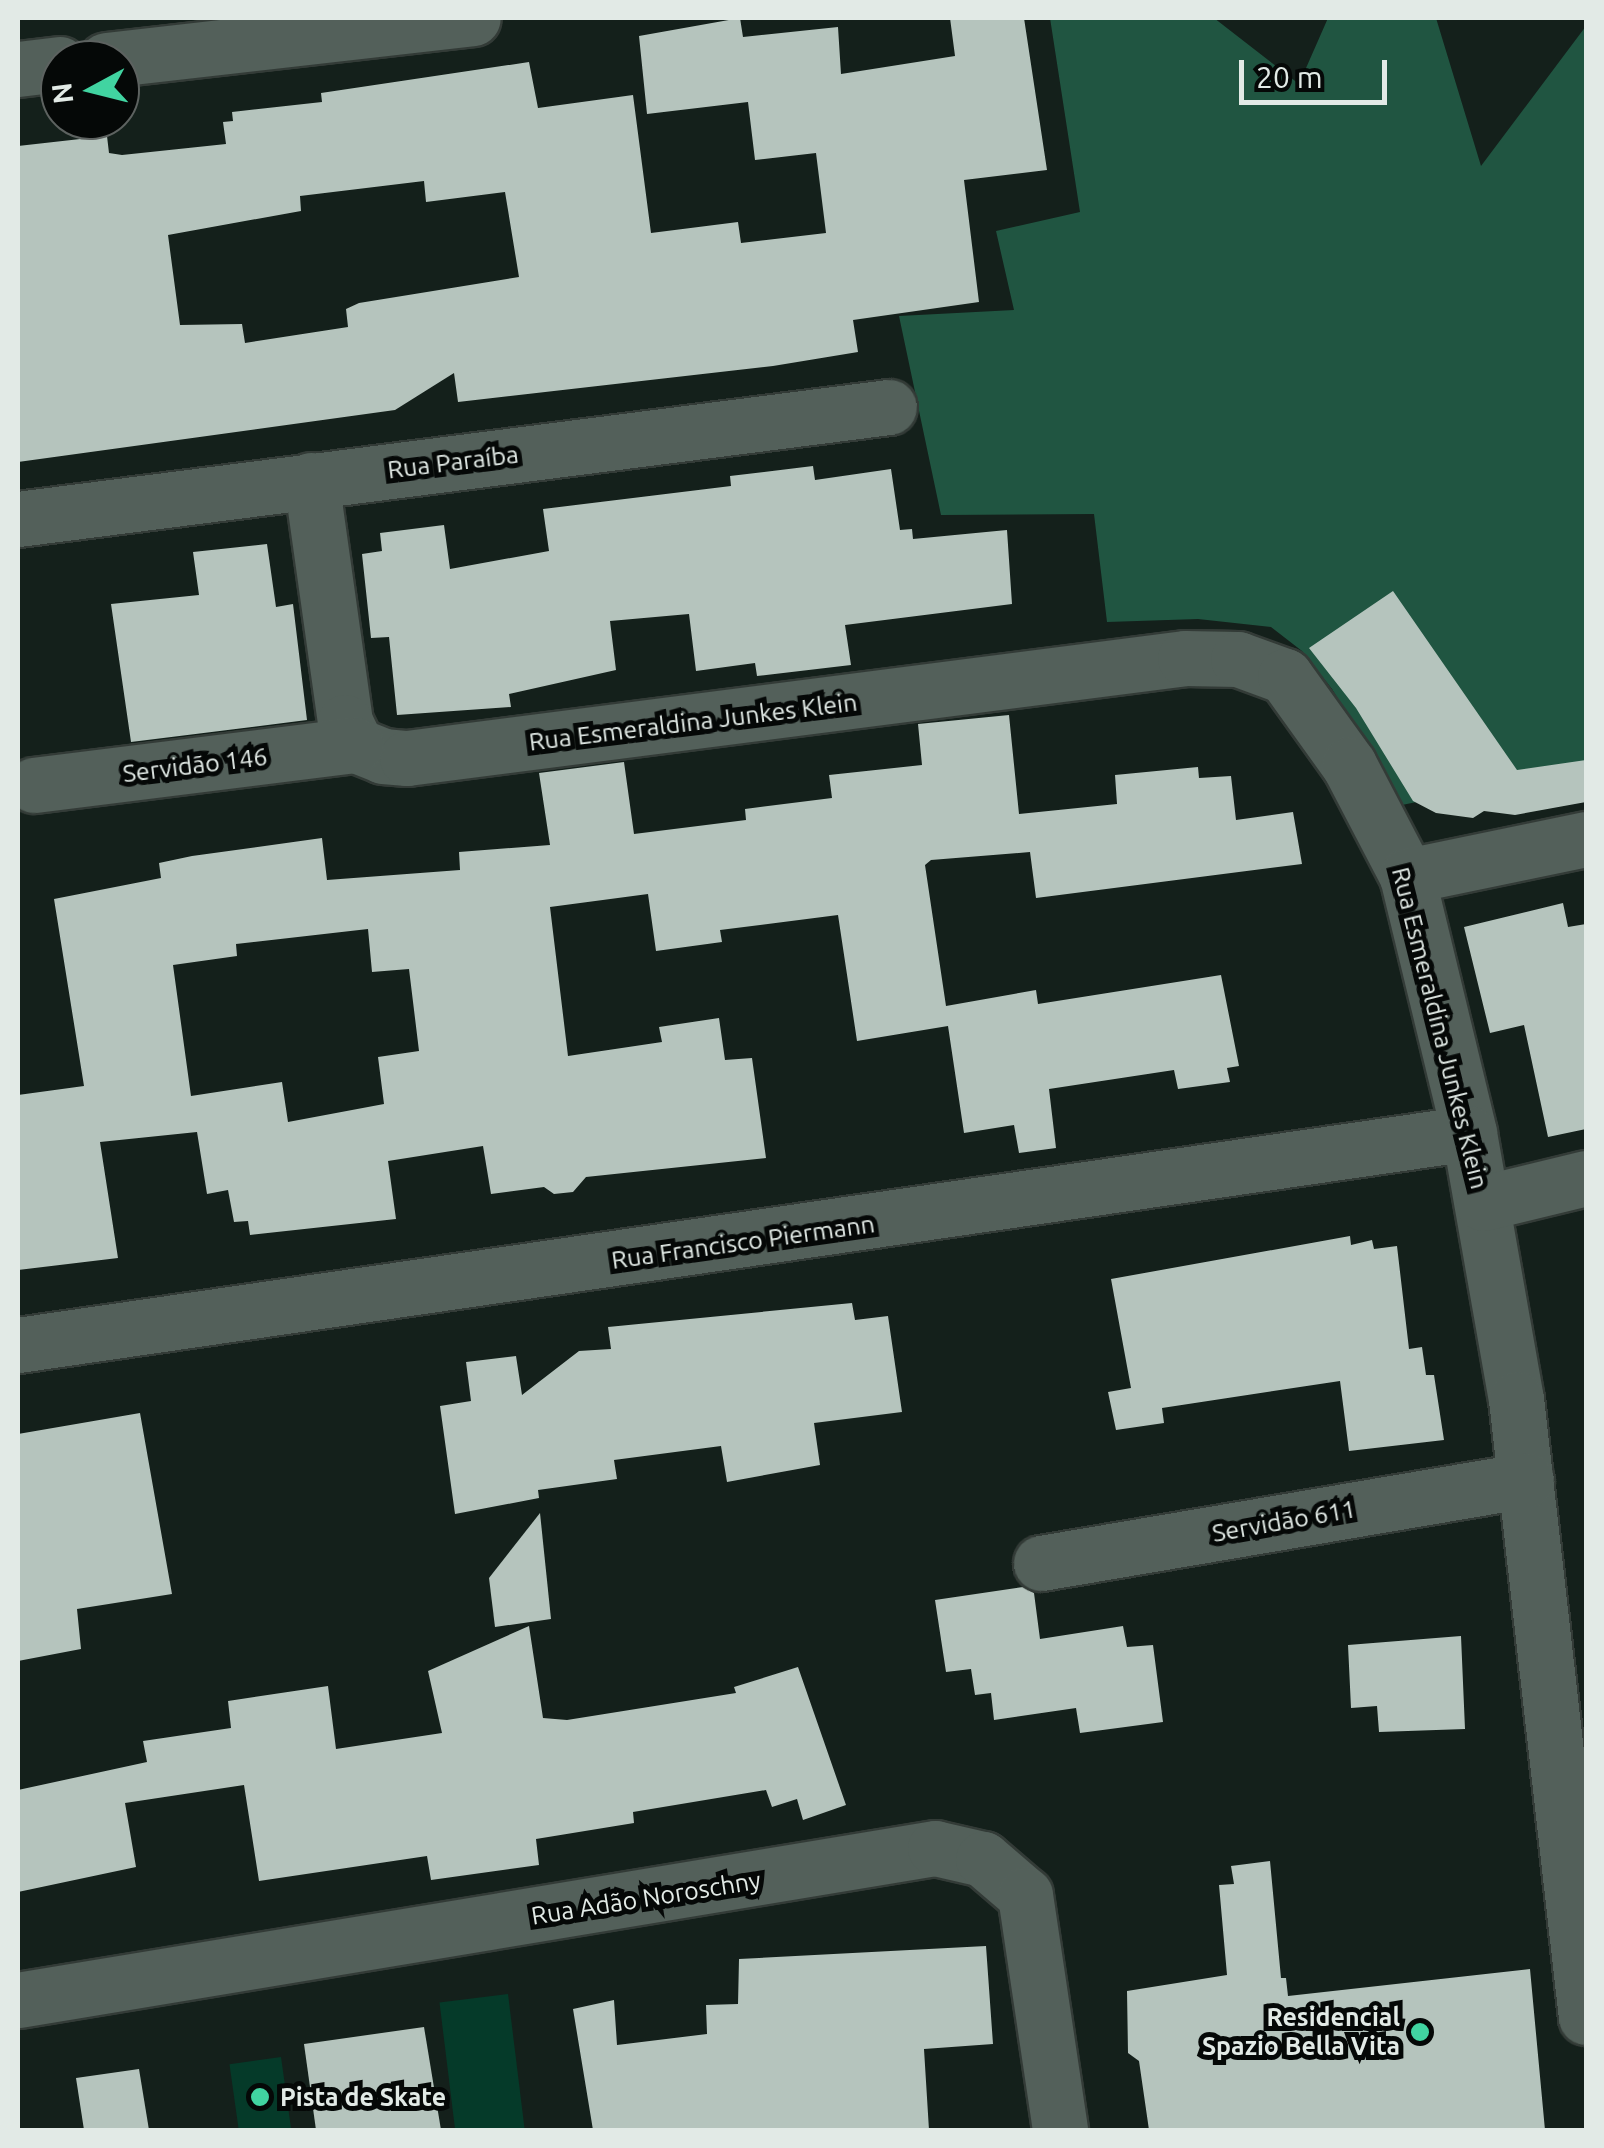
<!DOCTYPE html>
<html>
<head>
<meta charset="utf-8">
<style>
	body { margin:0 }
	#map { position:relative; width:1604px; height:2148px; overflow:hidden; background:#14201b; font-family:Ubuntu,sans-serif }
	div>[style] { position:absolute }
	.green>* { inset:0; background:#053a29; transform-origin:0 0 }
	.forest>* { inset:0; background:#205541 }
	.building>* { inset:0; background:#b5c4bd }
	.roads { filter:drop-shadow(2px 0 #333b37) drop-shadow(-2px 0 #333b37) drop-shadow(0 2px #333b37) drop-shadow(0 -2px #333b37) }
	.minor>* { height:55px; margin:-27.5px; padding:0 27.5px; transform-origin:27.5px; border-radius:27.5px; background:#53605a }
	.dots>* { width:28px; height:28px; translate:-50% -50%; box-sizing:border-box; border:5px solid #050807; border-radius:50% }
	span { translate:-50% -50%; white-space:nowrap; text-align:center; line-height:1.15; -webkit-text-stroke:10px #050807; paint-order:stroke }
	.street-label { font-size:25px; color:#e2eae6 }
	.poi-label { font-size:25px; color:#e2eae6; font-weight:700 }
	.right { translate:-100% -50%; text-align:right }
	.left { translate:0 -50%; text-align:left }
	.frame { position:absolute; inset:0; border:20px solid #e2eae6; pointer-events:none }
	.north { position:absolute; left:40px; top:40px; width:100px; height:100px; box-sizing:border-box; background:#050807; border:2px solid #5d6260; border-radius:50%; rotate:263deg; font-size:28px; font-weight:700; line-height:40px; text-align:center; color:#e2eae6 }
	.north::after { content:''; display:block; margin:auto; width:35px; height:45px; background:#41d4a1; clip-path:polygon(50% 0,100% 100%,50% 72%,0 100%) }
	.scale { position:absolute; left:1239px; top:60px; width:148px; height:45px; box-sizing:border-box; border:5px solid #e2eae6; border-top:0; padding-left:12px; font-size:30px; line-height:35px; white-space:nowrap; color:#e2eae6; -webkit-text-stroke:8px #050807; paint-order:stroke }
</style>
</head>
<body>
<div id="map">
	<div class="green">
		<div style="left:508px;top:1994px;width:137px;height:69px;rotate:83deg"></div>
		<div style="left:281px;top:2057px;width:74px;height:52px;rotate:82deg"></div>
	</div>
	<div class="forest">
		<div style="clip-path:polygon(1050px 18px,1214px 18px,1299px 84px,1328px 18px,1436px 18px,1481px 166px,1586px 26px,1586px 767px,1402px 805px,1332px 689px,1302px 651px,1271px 627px,1198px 619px,1107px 622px,1094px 514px,941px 515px,899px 316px,1014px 310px,996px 231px,1080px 212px)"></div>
	</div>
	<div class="building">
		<div style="clip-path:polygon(evenodd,740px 18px,743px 37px,838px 27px,841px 74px,955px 56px,950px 18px,1024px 18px,1047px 170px,964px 180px,979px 302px,853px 320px,858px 352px,773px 366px,458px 402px,454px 373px,395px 410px,18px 462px,18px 146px,107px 136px,109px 153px,122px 155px,226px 144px,223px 122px,233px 121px,232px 112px,322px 102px,321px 93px,529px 62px,538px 108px,633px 95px,651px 233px,738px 222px,741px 243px,826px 233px,816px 153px,755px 160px,748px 102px,647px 114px,639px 36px,740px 18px,424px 181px,426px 202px,505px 192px,519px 277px,359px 303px,346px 309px,348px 327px,245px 343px,242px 324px,180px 325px,168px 235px,301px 211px,300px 196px,424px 181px)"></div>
		<div style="clip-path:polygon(813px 466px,815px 480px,891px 469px,900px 530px,912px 529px,913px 539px,1007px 530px,1012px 604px,845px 625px,851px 665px,757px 676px,755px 663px,696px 671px,689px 614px,610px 621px,616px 670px,509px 694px,511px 707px,397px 715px,389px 637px,371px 638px,362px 554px,382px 551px,380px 533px,444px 525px,450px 569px,549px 551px,543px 509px,731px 486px,730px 476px)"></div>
		<div style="clip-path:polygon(267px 544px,276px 607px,293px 604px,307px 720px,131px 742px,111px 604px,199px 595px,193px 552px)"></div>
		<div style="clip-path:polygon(1393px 591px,1517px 770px,1586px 760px,1586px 802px,1515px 815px,1484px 811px,1473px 818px,1436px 813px,1413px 801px,1356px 708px,1309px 648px)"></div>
		<div style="clip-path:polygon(evenodd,1009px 715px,1019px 814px,1117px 804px,1115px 775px,1198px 767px,1199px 778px,1231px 776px,1236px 820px,1293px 812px,1302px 864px,1036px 898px,1030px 852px,931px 860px,925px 865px,946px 1006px,1036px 990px,1038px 1004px,1221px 975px,1239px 1066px,1227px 1068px,1230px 1082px,1178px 1089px,1174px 1070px,1049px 1089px,1056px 1148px,1019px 1153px,1014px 1125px,964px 1133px,948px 1026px,857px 1041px,838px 915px,720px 930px,722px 942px,656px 951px,648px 894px,550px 907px,568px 1056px,662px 1042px,659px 1027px,719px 1018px,725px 1060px,752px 1058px,766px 1158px,586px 1177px,573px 1192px,554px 1194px,544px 1187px,491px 1194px,483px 1146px,388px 1161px,396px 1219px,250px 1235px,248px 1221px,234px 1222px,228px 1190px,207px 1194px,197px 1132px,100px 1142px,118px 1258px,18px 1270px,18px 1095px,84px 1086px,54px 899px,161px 878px,159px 863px,192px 856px,322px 838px,327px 880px,460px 870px,459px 852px,550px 845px,539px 773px,624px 762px,634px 834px,746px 820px,745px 809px,832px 798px,829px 775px,922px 765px,918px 724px,1009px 715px,368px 929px,372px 972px,409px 969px,419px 1051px,378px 1057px,384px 1104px,288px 1122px,282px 1082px,191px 1096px,173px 965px,237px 956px,236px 944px,368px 929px)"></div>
		<div style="clip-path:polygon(1563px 903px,1568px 927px,1586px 924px,1586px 1129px,1548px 1137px,1524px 1025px,1490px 1033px,1464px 927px)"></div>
		<div style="clip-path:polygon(1350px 1236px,1351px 1245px,1372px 1240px,1374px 1249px,1397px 1246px,1409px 1349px,1422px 1347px,1426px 1375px,1434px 1375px,1444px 1440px,1349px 1451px,1340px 1381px,1162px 1408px,1164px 1423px,1116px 1430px,1108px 1392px,1131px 1388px,1111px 1279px)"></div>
		<div style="clip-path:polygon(852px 1303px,855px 1320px,888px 1316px,902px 1412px,814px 1423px,820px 1465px,727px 1482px,721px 1446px,614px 1460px,617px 1479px,538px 1490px,539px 1498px,455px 1514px,440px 1406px,471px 1401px,466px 1362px,516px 1356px,522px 1395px,579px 1351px,611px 1349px,608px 1327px)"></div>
		<div style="clip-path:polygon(140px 1413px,172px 1594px,77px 1609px,81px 1649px,18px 1661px,18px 1434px)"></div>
		<div style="clip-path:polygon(540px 1513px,551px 1619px,495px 1627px,489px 1578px)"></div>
		<div style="clip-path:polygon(1023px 1587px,1034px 1593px,1040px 1639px,1123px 1626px,1127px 1647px,1153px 1645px,1163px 1722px,1080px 1733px,1076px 1708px,994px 1720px,991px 1693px,975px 1695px,971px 1669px,946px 1672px,935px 1600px)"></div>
		<div style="clip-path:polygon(529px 1626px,543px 1718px,567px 1720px,736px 1693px,734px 1687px,798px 1667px,846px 1805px,803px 1820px,797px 1799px,772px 1807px,766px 1790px,633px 1812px,634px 1823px,536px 1839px,539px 1865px,431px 1880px,427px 1856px,259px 1881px,244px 1785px,125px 1803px,136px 1867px,18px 1892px,18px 1790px,147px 1762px,143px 1741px,231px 1728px,228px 1701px,328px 1686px,336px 1749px,442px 1733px,428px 1671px)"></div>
		<div style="clip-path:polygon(1461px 1636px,1465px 1729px,1379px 1732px,1377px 1706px,1351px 1708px,1348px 1645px)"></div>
		<div style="clip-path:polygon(1270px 1861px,1281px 1978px,1286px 1978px,1288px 1996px,1530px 1969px,1545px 2130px,1149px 2130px,1139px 2061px,1128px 2053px,1127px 1991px,1227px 1975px,1219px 1885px,1234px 1884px,1231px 1866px)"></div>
		<div style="clip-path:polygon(986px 1946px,993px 2044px,924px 2049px,929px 2130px,593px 2130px,573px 2009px,614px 2000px,617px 2045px,707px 2034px,706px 2005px,738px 2004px,739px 1959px)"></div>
		<div style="clip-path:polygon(424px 2027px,441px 2130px,316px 2130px,304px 2044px)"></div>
		<div style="clip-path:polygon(139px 2069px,149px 2130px,84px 2130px,76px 2078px)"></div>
	</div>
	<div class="roads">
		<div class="minor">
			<div style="left:106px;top:60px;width:369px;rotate:-6.5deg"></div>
			<div style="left:18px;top:69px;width:42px;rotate:-6.8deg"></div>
			<div style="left:311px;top:480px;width:244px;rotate:82deg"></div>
			<div style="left:345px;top:722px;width:25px;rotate:64deg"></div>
			<div style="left:356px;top:745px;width:29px;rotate:22deg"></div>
			<div style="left:383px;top:756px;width:24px;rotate:5deg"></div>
			<div style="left:407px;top:758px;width:784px;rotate:-7.32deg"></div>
			<div style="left:1185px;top:658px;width:53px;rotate:1.1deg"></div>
			<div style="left:1238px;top:659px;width:50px;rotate:19.9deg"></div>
			<div style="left:1285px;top:676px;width:110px;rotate:54.3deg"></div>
			<div style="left:1349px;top:765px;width:125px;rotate:62.4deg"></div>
			<div style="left:1407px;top:876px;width:264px;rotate:76.4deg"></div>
			<div style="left:1469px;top:1133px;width:270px;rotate:80deg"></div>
			<div style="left:1516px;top:1399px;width:622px;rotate:83.54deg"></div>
			<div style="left:18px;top:519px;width:878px;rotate:-7.33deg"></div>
			<div style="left:34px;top:785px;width:324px;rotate:-7.1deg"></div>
			<div style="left:1407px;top:876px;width:183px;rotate:-11.7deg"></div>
			<div style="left:1483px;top:1203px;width:106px;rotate:-13.6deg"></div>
			<div style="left:18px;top:1345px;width:1466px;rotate:-8.31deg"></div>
			<div style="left:1041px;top:1563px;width:492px;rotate:-9.7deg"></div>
			<div style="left:18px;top:2000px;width:930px;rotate:-9.41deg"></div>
			<div style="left:935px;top:1848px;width:49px;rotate:12.9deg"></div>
			<div style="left:983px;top:1859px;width:55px;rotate:40.6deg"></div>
			<div style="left:1025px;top:1895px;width:238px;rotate:81.5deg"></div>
		</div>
	</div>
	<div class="dots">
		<div style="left:1420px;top:2032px;background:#41d4a1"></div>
		<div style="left:260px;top:2097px;background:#41d4a1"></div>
	</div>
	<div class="street-label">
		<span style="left:453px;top:462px;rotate:-7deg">Rua Paraíba</span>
		<span style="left:693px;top:722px;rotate:-7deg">Rua Esmeraldina Junkes Klein</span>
		<span style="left:195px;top:765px;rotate:-7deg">Servidão 146</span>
		<span style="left:1440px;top:1028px;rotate:76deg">Rua Esmeraldina Junkes Klein</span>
		<span style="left:743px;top:1242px;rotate:-8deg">Rua Francisco Piermann</span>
		<span style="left:1284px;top:1521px;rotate:-10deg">Servidão 611</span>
		<span style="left:646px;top:1898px;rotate:-9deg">Rua Adão Noroschny</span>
	</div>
	<div class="poi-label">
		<span class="right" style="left:1400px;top:2032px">Residencial<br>Spazio Bella Vita</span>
		<span class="left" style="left:280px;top:2097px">Pista de Skate</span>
	</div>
	<div class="frame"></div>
	<div class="north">N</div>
	<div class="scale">20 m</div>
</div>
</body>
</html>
